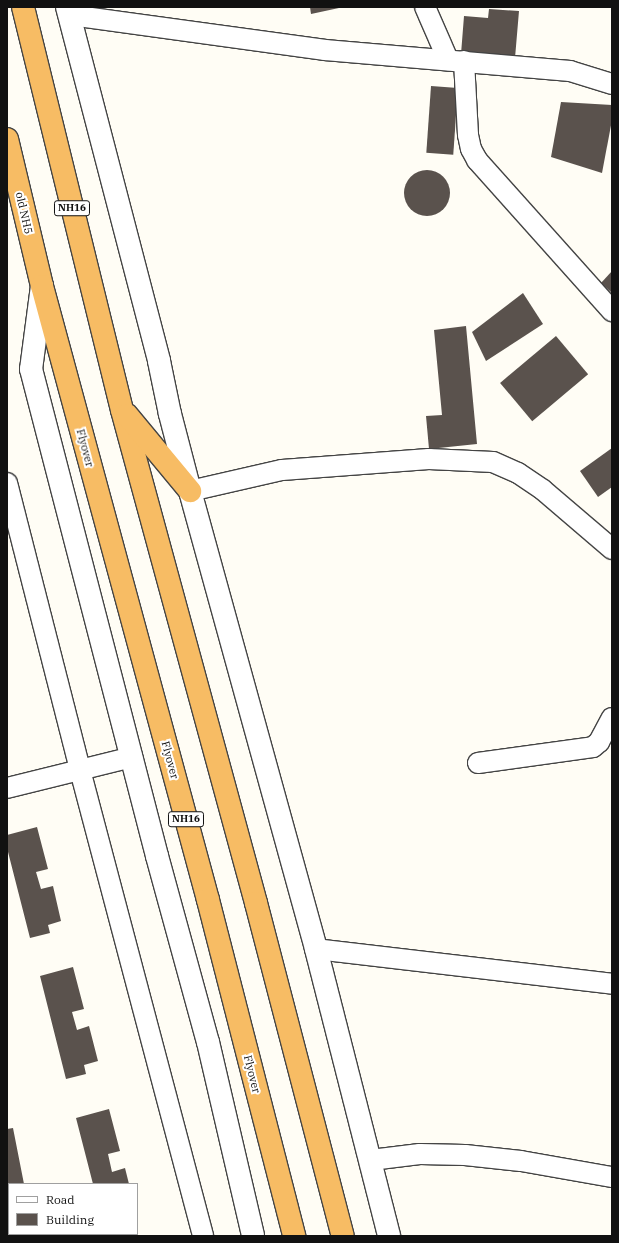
<!DOCTYPE html>
<html>
<head>
<meta charset="utf-8">
<style>
	body { margin:0 }
	#map { position:relative; width:619px; height:1243px; overflow:hidden; background:#fffdf5; font-family:"IBM Plex Serif",serif }
	div>[style] { position:absolute }
	.building>* { inset:0; background:#5a524d; transform-origin:0 0 }
	.round { border-radius:50% }
	.roads { filter:drop-shadow(1px 0 #444) drop-shadow(-1px 0 #444) drop-shadow(0 1px #444) drop-shadow(0 -1px #444) }
	.minor>* { height:20px; margin:-10px; padding:0 10px; transform-origin:10px; border-radius:10px; background:#fff }
	.tertiary>* { height:22px; margin:-11px; padding:0 11px; transform-origin:11px; border-radius:11px; background:#fff }
	.trunk>* { height:22px; margin:-11px; padding:0 11px; transform-origin:11px; border-radius:11px; background:#f7bc64 }
	span { translate:-50% -50%; white-space:nowrap; text-align:center; line-height:1.15; -webkit-text-stroke:4px #fff; paint-order:stroke }
	.shield-label span { padding:1px 3px; background:#fff; border:1px solid; border-radius:3px; -webkit-text-stroke-width:0 }
	.shield-label { font-size:10px; color:#111; font-weight:700 }
	.street-label { font-size:11px; color:#111 }
	.frame { position:absolute; inset:0; border:8px solid #111; pointer-events:none }
	.legend { position:absolute; left:8px; top:1183px; width:130px; height:52px; box-sizing:border-box; background:#fff; border:1px solid #a0a0a0; margin:0; padding:5px 7px; list-style:none; font-size:12px; color:#111 }
	.legend li { display:flex; align-items:center; gap:8px; height:20px }
	.legend b { width:20px; border:1px solid #a0a0a0 }
</style>
</head>
<body>
<div id="map">
	<div class="building">
		<div style="clip-path:polygon(310px 7px,339px 7px,339px 8px,311px 14px)"></div>
		<div style="clip-path:polygon(489px 9px,519px 11px,515px 58px,461px 54px,464px 16px,488px 18px)"></div>
		<div style="left:431px;top:86px;width:27px;height:67px;rotate:4deg"></div>
		<div style="clip-path:polygon(561px 102px,612px 105px,612px 120px,602px 173px,551px 157px)"></div>
		<div class="round" style="left:404px;top:170px;width:46px;height:46px"></div>
		<div style="clip-path:polygon(612px 271px,612px 293px,601px 283px)"></div>
		<div style="clip-path:polygon(523px 293px,543px 324px,486px 361px,472px 332px)"></div>
		<div style="clip-path:polygon(466px 326px,477px 444px,429px 449px,426px 416px,442px 415px,434px 330px)"></div>
		<div style="left:556px;top:336px;width:50px;height:73px;rotate:50deg"></div>
		<div style="clip-path:polygon(612px 448px,612px 487px,598px 497px,580px 471px)"></div>
		<div style="clip-path:polygon(37px 827px,48px 869px,36px 872px,41px 889px,53px 886px,61px 921px,48px 925px,50px 933px,30px 938px,7px 848px,7px 835px)"></div>
		<div style="clip-path:polygon(73px 967px,84px 1009px,72px 1012px,77px 1030px,89px 1026px,98px 1061px,84px 1065px,86px 1074px,66px 1079px,40px 976px)"></div>
		<div style="clip-path:polygon(109px 1109px,120px 1151px,108px 1154px,112px 1172px,125px 1168px,129px 1184px,93px 1184px,84px 1149px,76px 1118px)"></div>
		<div style="clip-path:polygon(13px 1128px,24px 1184px,9px 1184px,9px 1234px,21px 1235px,7px 1236px,7px 1129px)"></div>
	</div>
	<div class="roads">
		<div class="minor">
			<div style="left:425px;top:7px;width:58px;rotate:66.5deg"></div>
			<div style="left:70px;top:15px;width:257px;rotate:7.8deg"></div>
			<div style="left:325px;top:50px;width:246px;rotate:4.9deg"></div>
			<div style="left:570px;top:71px;width:44px;rotate:17.2deg"></div>
			<div style="left:464px;top:61px;width:74px;rotate:86.9deg"></div>
			<div style="left:468px;top:135px;width:14px;rotate:78deg"></div>
			<div style="left:471px;top:149px;width:13px;rotate:61deg"></div>
			<div style="left:477px;top:160px;width:203px;rotate:48.2deg"></div>
			<div style="left:7px;top:483px;width:296px;rotate:75.7deg"></div>
			<div style="left:80px;top:770px;width:482px;rotate:75.2deg"></div>
			<div style="left:190px;top:491px;width:94px;rotate:-12.9deg"></div>
			<div style="left:282px;top:470px;width:147px;rotate:-4.3deg"></div>
			<div style="left:429px;top:459px;width:64px;rotate:2.7deg"></div>
			<div style="left:493px;top:462px;width:27px;rotate:24deg"></div>
			<div style="left:518px;top:473px;width:30px;rotate:34deg"></div>
			<div style="left:543px;top:490px;width:91px;rotate:40.5deg"></div>
			<div style="left:478px;top:763px;width:116px;rotate:-7.9deg"></div>
			<div style="left:593px;top:747px;width:8px;rotate:-40deg"></div>
			<div style="left:599px;top:742px;width:27px;rotate:-62deg"></div>
			<div style="left:7px;top:788px;width:129px;rotate:-13.9deg"></div>
			<div style="left:316px;top:949px;width:298px;rotate:6.7deg"></div>
			<div style="left:371px;top:1160px;width:49px;rotate:-7deg"></div>
			<div style="left:420px;top:1154px;width:45px;rotate:1.3deg"></div>
			<div style="left:465px;top:1155px;width:56px;rotate:6.1deg"></div>
			<div style="left:521px;top:1161px;width:92px;rotate:10deg"></div>
		</div>
		<div class="tertiary">
			<div style="left:67px;top:7px;width:366px;rotate:75.4deg"></div>
			<div style="left:159px;top:361px;width:54px;rotate:78.3deg"></div>
			<div style="left:170px;top:414px;width:80px;rotate:75.4deg"></div>
			<div style="left:190px;top:491px;width:475px;rotate:74.6deg"></div>
			<div style="left:316px;top:949px;width:296px;rotate:75.7deg"></div>
			<div style="left:42px;top:286px;width:84px;rotate:97.5deg"></div>
			<div style="left:31px;top:369px;width:503px;rotate:75.49deg"></div>
			<div style="left:157px;top:856px;width:193px;rotate:74.7deg"></div>
			<div style="left:208px;top:1042px;width:199px;rotate:76.9deg"></div>
		</div>
		<div class="trunk">
			<div style="left:23px;top:7px;width:415px;rotate:76.2deg"></div>
			<div style="left:122px;top:410px;width:511px;rotate:74.79deg"></div>
			<div style="left:256px;top:903px;width:344px;rotate:75.4deg"></div>
			<div style="left:7px;top:139px;width:151px;rotate:76.6deg"></div>
			<div style="left:42px;top:286px;width:636px;rotate:74.87deg"></div>
			<div style="left:208px;top:900px;width:347px;rotate:75.6deg"></div>
			<div style="left:127px;top:415px;width:99px;rotate:50.3deg"></div>
		</div>
	</div>
	<div class="shield-label">
		<span style="left:72px;top:208px">NH16</span>
		<span style="left:186px;top:819px">NH16</span>
	</div>
	<div class="street-label">
		<span style="left:24px;top:213px;rotate:77deg">old NH5</span>
		<span style="left:85px;top:448px;rotate:75deg">Flyover</span>
		<span style="left:170px;top:760px;rotate:75deg">Flyover</span>
		<span style="left:252px;top:1074px;rotate:76deg">Flyover</span>
	</div>
	<div class="frame"></div>
	<ul class="legend">
	<li><b style="height:5px;background:#fff"></b>Road</li>
	<li><b style="height:11px;background:#5a524d"></b>Building</li>
	</ul>
</div>
</body>
</html>
